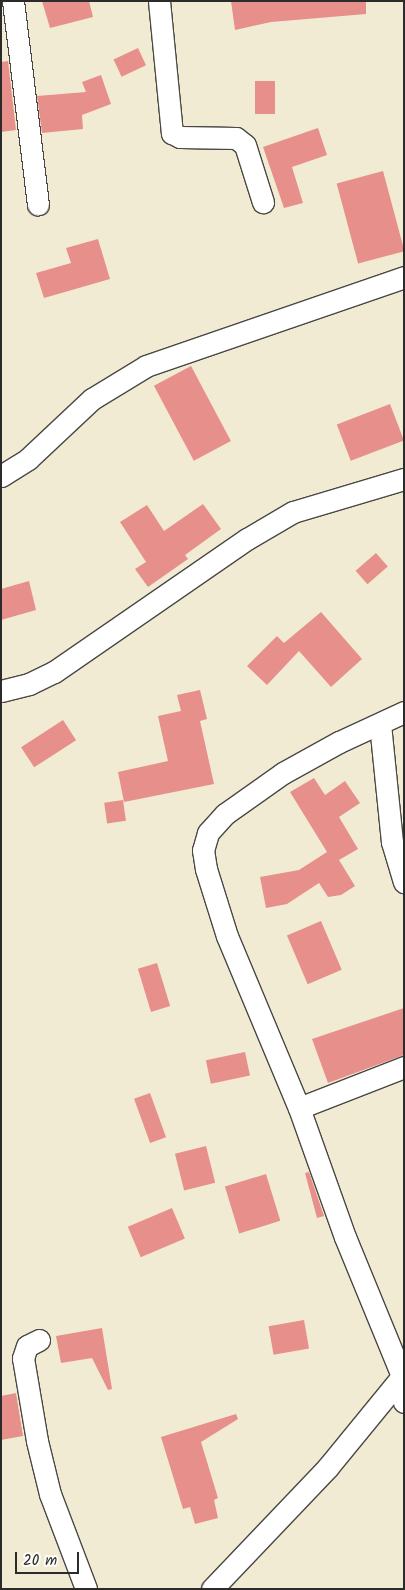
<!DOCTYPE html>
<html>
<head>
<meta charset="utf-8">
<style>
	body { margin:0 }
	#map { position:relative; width:405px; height:1590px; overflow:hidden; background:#f2ebd3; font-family:Kalam,sans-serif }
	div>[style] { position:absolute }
	.building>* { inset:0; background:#e78f8b; transform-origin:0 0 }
	.roads { filter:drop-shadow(1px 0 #494844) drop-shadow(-1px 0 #494844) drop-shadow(0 1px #494844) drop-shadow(0 -1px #494844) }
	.minor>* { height:21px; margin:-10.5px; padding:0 10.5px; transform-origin:10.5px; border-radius:10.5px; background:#fff }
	span { translate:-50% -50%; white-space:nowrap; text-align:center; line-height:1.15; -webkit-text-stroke:4.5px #fdfcf7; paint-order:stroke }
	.frame { position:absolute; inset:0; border:2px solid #2b2b2b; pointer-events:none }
	.scale { position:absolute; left:15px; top:1552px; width:64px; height:22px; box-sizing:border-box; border:2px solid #2b2b2b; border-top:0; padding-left:6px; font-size:15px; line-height:18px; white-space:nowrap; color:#2b2b2b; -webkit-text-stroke:4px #fdfcf7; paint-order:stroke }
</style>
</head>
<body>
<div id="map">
	<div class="building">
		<div style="clip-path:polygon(42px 1px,89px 1px,93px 17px,50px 28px)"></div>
		<div style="clip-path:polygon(231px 1px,366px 1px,366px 14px,271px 22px,235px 30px)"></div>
		<div style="left:138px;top:48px;width:19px;height:27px;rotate:65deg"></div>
		<div style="clip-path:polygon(8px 61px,16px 130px,1px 132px,1px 62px)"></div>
		<div style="clip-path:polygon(101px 75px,111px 104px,82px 115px,83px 129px,42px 133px,37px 96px,86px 92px,82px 82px)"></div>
		<div style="left:255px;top:81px;width:20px;height:33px"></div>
		<div style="clip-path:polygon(318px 128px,327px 155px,292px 167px,303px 203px,284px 208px,263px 147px)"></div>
		<div style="left:383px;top:171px;width:83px;height:48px;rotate:75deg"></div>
		<div style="clip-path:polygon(98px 239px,110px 279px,44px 298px,36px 273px,71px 263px,66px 248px)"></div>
		<div style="left:191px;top:366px;width:85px;height:42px;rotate:62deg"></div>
		<div style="left:390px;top:404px;width:39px;height:57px;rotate:69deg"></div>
		<div style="clip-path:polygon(203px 504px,221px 529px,185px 555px,188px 559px,148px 587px,135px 569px,146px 562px,120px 522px,147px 505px,164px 531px)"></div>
		<div style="left:376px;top:553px;width:18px;height:27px;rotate:49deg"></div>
		<div style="clip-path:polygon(29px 581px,36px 610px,1px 620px,1px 589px)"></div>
		<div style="clip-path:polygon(321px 612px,362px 659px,331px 687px,299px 651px,267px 685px,247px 666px,277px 636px,284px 643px)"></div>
		<div style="clip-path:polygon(200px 690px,207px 719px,200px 721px,214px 784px,124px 802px,118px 772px,168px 761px,158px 716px,181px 711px,177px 695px)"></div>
		<div style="left:63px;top:720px;width:24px;height:50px;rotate:57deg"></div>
		<div style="clip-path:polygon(314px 778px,325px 795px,345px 781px,360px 803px,339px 817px,358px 849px,339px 860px,355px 886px,341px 895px,328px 897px,319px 883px,287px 904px,266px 908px,260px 877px,299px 870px,327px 852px,290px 792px)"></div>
		<div style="left:123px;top:800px;width:21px;height:19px;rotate:82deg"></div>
		<div style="left:321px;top:921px;width:53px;height:37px;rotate:67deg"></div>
		<div style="left:157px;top:963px;width:45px;height:20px;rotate:73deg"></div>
		<div style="clip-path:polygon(404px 1008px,404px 1055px,328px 1083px,312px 1039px)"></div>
		<div style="left:245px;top:1052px;width:24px;height:40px;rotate:78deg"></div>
		<div style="left:150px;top:1093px;width:47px;height:17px;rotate:70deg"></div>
		<div style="left:206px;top:1146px;width:38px;height:32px;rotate:76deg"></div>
		<div style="clip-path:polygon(309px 1172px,324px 1216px,317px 1218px,305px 1173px)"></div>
		<div style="left:266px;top:1174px;width:49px;height:43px;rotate:73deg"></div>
		<div style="left:172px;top:1208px;width:33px;height:48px;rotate:67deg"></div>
		<div style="left:304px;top:1320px;width:29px;height:36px;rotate:80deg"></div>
		<div style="clip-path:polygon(102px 1328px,112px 1389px,108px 1390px,92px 1358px,61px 1363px,56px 1336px)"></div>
		<div style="clip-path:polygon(16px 1393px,23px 1436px,1px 1440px,1px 1396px)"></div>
		<div style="clip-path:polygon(236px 1414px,238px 1419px,201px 1442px,218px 1498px,214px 1500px,218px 1518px,195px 1524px,190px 1507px,183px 1509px,161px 1437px)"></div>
	</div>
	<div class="roads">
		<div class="minor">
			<div style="left:13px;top:1px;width:205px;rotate:83deg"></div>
			<div style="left:159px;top:1px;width:133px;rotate:84.4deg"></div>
			<div style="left:172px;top:133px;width:9px;rotate:27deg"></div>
			<div style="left:180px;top:137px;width:56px;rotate:1deg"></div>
			<div style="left:236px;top:138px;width:11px;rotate:38deg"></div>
			<div style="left:245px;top:145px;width:60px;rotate:72.5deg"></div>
			<div style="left:1px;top:476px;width:32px;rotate:-32deg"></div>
			<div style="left:28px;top:459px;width:88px;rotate:-43.2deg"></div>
			<div style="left:92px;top:399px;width:63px;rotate:-31.4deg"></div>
			<div style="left:146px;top:366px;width:273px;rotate:-19deg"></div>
			<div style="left:1px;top:691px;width:29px;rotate:-14deg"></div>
			<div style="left:29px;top:684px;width:28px;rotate:-26deg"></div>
			<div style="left:54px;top:672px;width:234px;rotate:-34.6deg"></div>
			<div style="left:247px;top:539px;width:53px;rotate:-30.4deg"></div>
			<div style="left:293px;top:512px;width:116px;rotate:-16.6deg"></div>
			<div style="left:404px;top:712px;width:72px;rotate:155.2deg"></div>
			<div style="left:339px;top:742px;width:64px;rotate:151deg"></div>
			<div style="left:283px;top:773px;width:71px;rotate:144.7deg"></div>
			<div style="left:225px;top:814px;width:25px;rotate:132deg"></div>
			<div style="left:208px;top:833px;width:18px;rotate:106deg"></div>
			<div style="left:203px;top:850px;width:19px;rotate:81deg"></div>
			<div style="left:206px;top:869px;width:70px;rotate:72.6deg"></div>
			<div style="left:227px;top:936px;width:186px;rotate:67.3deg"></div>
			<div style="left:299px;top:1108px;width:137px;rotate:70.4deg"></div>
			<div style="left:345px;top:1237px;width:150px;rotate:67.7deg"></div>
			<div style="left:402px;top:1376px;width:26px;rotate:86deg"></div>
			<div style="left:380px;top:724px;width:119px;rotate:84.2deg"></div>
			<div style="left:392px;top:842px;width:42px;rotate:73.3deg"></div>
			<div style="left:299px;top:1108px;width:113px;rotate:-21.3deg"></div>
			<div style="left:39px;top:1340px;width:13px;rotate:153deg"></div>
			<div style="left:27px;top:1346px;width:13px;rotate:108deg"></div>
			<div style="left:23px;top:1358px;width:84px;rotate:80.4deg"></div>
			<div style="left:37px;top:1441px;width:55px;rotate:76.2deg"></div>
			<div style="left:50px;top:1494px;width:102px;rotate:69.2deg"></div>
			<div style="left:212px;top:1589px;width:168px;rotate:-46.4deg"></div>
			<div style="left:328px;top:1467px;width:120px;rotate:-50.7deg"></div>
		</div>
	</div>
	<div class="frame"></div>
	<div class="scale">20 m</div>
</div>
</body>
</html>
